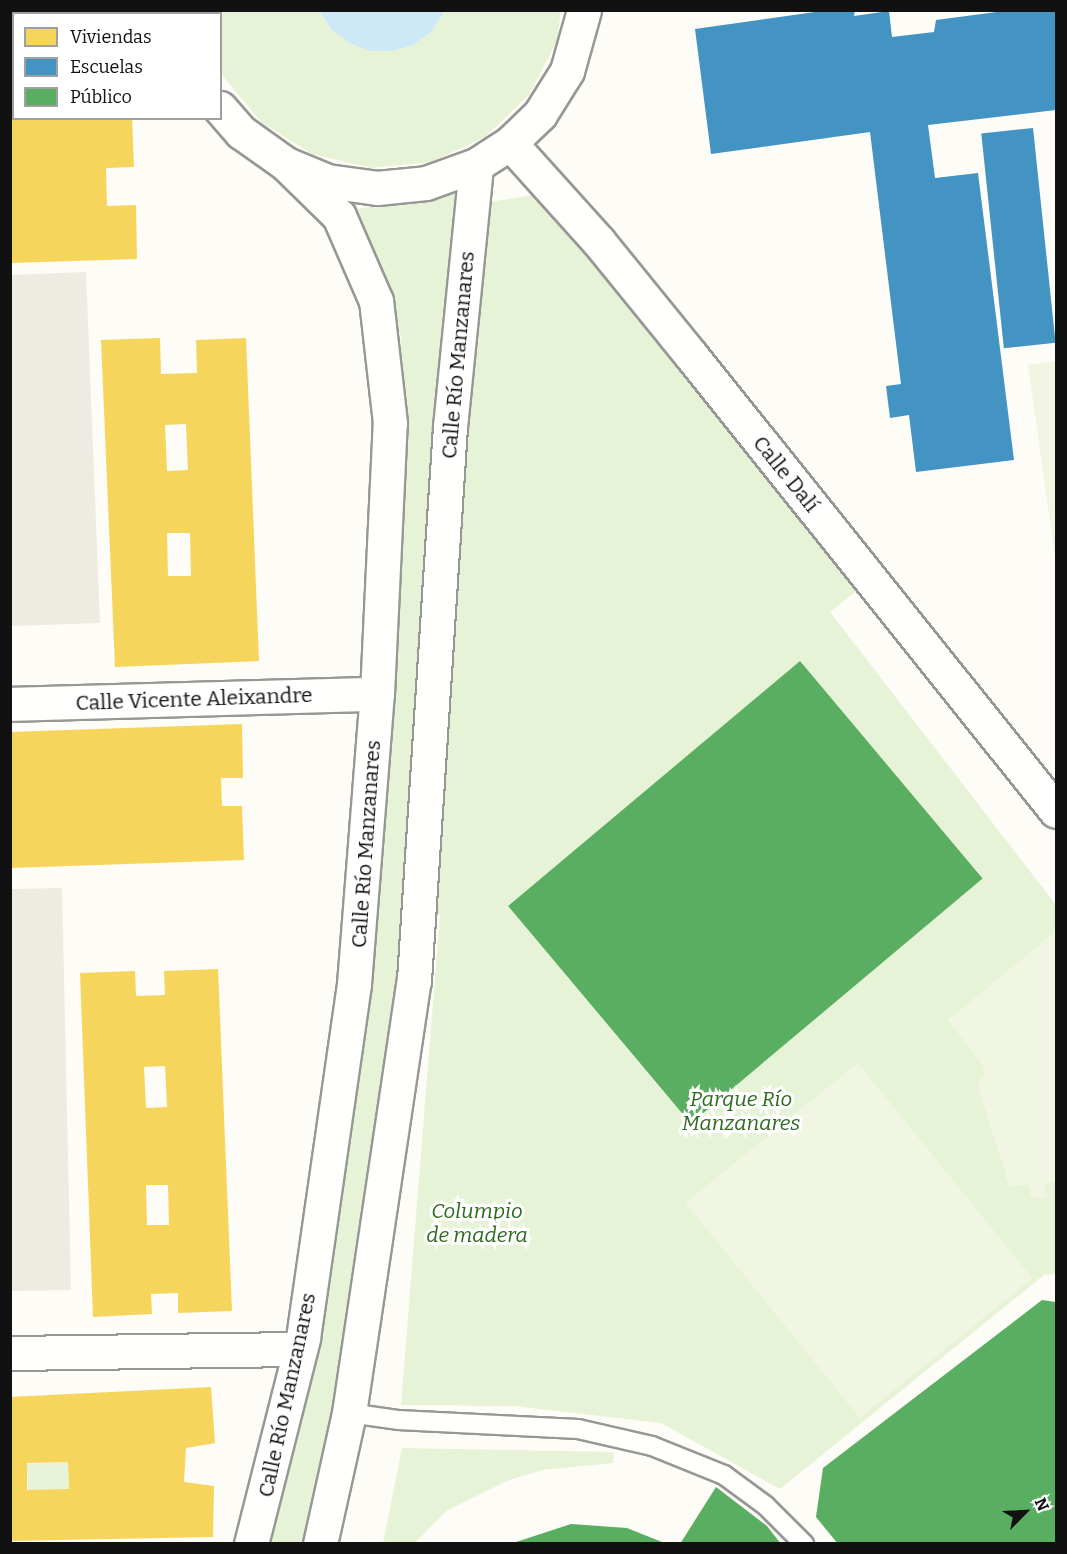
<!DOCTYPE html>
<html>
<head>
<meta charset="utf-8">
<style>
	body { margin:0 }
	#map { position:relative; width:1067px; height:1554px; overflow:hidden; background:#fdfcf7; font-family:Bitter,serif }
	div>[style] { position:absolute }
	.green>* { inset:0; background:#e7f3d7; transform-origin:0 0 }
	.pitch>* { inset:0; background:#f0f6e1; transform-origin:0 0 }
	.plaza>* { inset:0; background:#edebe2 }
	.water>* { inset:0; background:#cde8f7 }
	.homes>* { inset:0; background:#f6d55c }
	.schools>* { inset:0; background:#4393c3; transform-origin:0 0 }
	.public>* { inset:0; background:#5aae61; transform-origin:0 0 }
	.roads { filter:drop-shadow(2px 0 #979795) drop-shadow(-2px 0 #979795) drop-shadow(0 2px #979795) drop-shadow(0 -2px #979795) }
	.service>* { height:18px; margin:-9px; padding:0 9px; transform-origin:9px; border-radius:9px; background:#fffffe }
	.minor>* { height:33px; margin:-16.5px; padding:0 16.5px; transform-origin:16.5px; border-radius:16.5px; background:#fffffe }
	span { translate:-50% -50%; white-space:nowrap; text-align:center; line-height:1.15; -webkit-text-stroke:6px #fff; paint-order:stroke }
	.street-label { font-size:21px; color:#111 }
	.park-label { font-size:21px; color:#2f6b1f; font-style:italic }
	.frame { position:absolute; inset:0; border:12px solid #111; pointer-events:none }
	.legend { position:absolute; left:12px; top:12px; width:210px; height:108px; box-sizing:border-box; background:#fff; border:2px solid #a0a0a0; margin:0; padding:8px 10px; list-style:none; font-size:18px; color:#111 }
	.legend li { display:flex; align-items:center; gap:12px; height:30px }
	.legend b { width:30px; border:2px solid #a0a0a0 }
	.north { position:absolute; left:995px; top:1482px; width:60px; height:60px; -webkit-text-stroke:4px #fff; paint-order:stroke; rotate:66deg; font-size:16px; font-weight:700; line-height:24px; text-align:center; color:#111 }
	.north::after { content:''; display:block; margin:auto; width:21px; height:27px; background:#111; clip-path:polygon(50% 0,100% 100%,50% 72%,0 100%) }
</style>
</head>
<body>
<div id="map">
	<div class="green">
		<div style="clip-path:polygon(201px 11px,319px 11px,332px 30px,413px 45px,431px 32px,445px 11px,561px 11px,557px 41px,529px 95px,485px 137px,431px 162px,371px 168px,312px 154px,261px 122px,222px 75px,220px 14px)"></div>
		<div style="clip-path:polygon(459px 192px,411px 939px,356px 1311px,310px 1543px,264px 1544px,344px 1132px,395px 486px,401px 336px,351px 210px)"></div>
		<div style="clip-path:polygon(538px 194px,866px 583px,830px 612px,1056px 905px,1056px 1274px,1044px 1275px,780px 1489px,661px 1423px,514px 1406px,401px 1405px,440px 915px,431px 921px,484px 203px)"></div>
		<div style="clip-path:polygon(402px 1448px,614px 1452px,613px 1463px,543px 1470px,509px 1480px,446px 1511px,415px 1543px,383px 1543px)"></div>
		<div style="left:68px;top:1462px;width:27px;height:41px;rotate:88deg"></div>
	</div>
	<div class="pitch">
		<div style="clip-path:polygon(1056px 361px,1056px 564px,1028px 365px)"></div>
		<div style="clip-path:polygon(1056px 931px,1056px 1181px,1045px 1185px,1048px 1198px,1031px 1198px,1028px 1185px,1009px 1186px,977px 1083px,985px 1076px,983px 1066px,948px 1020px)"></div>
		<div style="left:858px;top:1063px;width:277px;height:222px;rotate:51deg"></div>
	</div>
	<div class="plaza">
		<div style="clip-path:polygon(86px 272px,100px 623px,11px 626px,11px 275px)"></div>
		<div style="clip-path:polygon(62px 888px,71px 1290px,11px 1291px,11px 889px)"></div>
	</div>
	<div class="water">
		<div style="clip-path:polygon(319px 11px,319px 10px,445px 11px,431px 32px,413px 45px,392px 51px,370px 51px,350px 43px,332px 30px)"></div>
	</div>
	<div class="homes">
		<div style="clip-path:polygon(10px 116px,132px 118px,134px 167px,106px 168px,107px 206px,136px 205px,137px 259px,10px 263px)"></div>
		<div style="clip-path:polygon(evenodd,160px 338px,161px 374px,197px 373px,196px 340px,246px 338px,259px 661px,115px 667px,101px 340px,160px 338px,186px 424px,188px 470px,167px 471px,165px 425px,186px 424px,160px 338px,167px 533px,190px 533px,191px 576px,168px 576px,167px 533px)"></div>
		<div style="clip-path:polygon(242px 724px,243px 778px,221px 778px,222px 806px,242px 806px,244px 860px,10px 868px,10px 732px)"></div>
		<div style="clip-path:polygon(evenodd,218px 969px,232px 1311px,178px 1313px,178px 1293px,151px 1294px,152px 1314px,93px 1317px,80px 973px,135px 971px,136px 996px,165px 995px,164px 971px,218px 969px,165px 1066px,167px 1107px,146px 1108px,144px 1067px,165px 1066px,218px 969px,146px 1185px,168px 1185px,169px 1225px,147px 1225px,146px 1185px)"></div>
		<div style="clip-path:polygon(evenodd,211px 1387px,215px 1443px,186px 1448px,184px 1482px,214px 1486px,213px 1537px,10px 1541px,10px 1397px,211px 1387px,68px 1462px,69px 1489px,27px 1490px,27px 1463px,68px 1462px)"></div>
	</div>
	<div class="schools">
		<div style="clip-path:polygon(829px 10px,855px 10px,854px 16px,889px 11px,892px 37px,934px 32px,936px 20px,1012px 10px,1056px 10px,1056px 110px,928px 125px,935px 178px,978px 173px,1014px 460px,916px 472px,909px 415px,890px 418px,886px 386px,901px 384px,870px 132px,711px 154px,695px 29px)"></div>
		<div style="left:1033px;top:128px;width:216px;height:52px;rotate:84deg"></div>
	</div>
	<div class="public">
		<div style="left:800px;top:661px;width:284px;height:381px;rotate:50deg"></div>
		<div style="clip-path:polygon(1042px 1300px,1056px 1302px,1056px 1544px,838px 1544px,816px 1517px,823px 1468px)"></div>
		<div style="clip-path:polygon(716px 1487px,767px 1526px,781px 1544px,680px 1544px)"></div>
		<div style="clip-path:polygon(571px 1524px,627px 1528px,667px 1544px,510px 1544px)"></div>
	</div>
	<div class="roads">
		<div class="service">
			<div style="left:10px;top:59px;width:4px"></div>
			<div style="left:349px;top:1413px;width:49px;rotate:8.1deg"></div>
			<div style="left:398px;top:1420px;width:180px;rotate:2.9deg"></div>
			<div style="left:578px;top:1429px;width:76px;rotate:12.9deg"></div>
			<div style="left:652px;top:1446px;width:78px;rotate:21.9deg"></div>
			<div style="left:724px;top:1475px;width:52px;rotate:36.4deg"></div>
			<div style="left:766px;top:1506px;width:54px;rotate:45deg"></div>
		</div>
		<div class="minor">
			<div style="left:151px;top:10px;width:5px;rotate:53deg"></div>
			<div style="left:180px;top:10px;width:4px;rotate:76deg"></div>
			<div style="left:220px;top:108px;width:32px;rotate:49deg"></div>
			<div style="left:241px;top:132px;width:55px;rotate:35.4deg"></div>
			<div style="left:286px;top:164px;width:44px;rotate:22.5deg"></div>
			<div style="left:327px;top:181px;width:50px;rotate:8deg"></div>
			<div style="left:377px;top:188px;width:49px;rotate:-5.8deg"></div>
			<div style="left:426px;top:183px;width:53px;rotate:-19.8deg"></div>
			<div style="left:476px;top:165px;width:40px;rotate:-32.9deg"></div>
			<div style="left:510px;top:143px;width:42px;rotate:-44deg"></div>
			<div style="left:540px;top:114px;width:51px;rotate:-57.9deg"></div>
			<div style="left:567px;top:71px;width:63px;rotate:-74.4deg"></div>
			<div style="left:510px;top:143px;width:133px;rotate:48deg"></div>
			<div style="left:599px;top:242px;width:144px;rotate:50.9deg"></div>
			<div style="left:690px;top:354px;width:585px;rotate:51.31deg"></div>
			<div style="left:10px;top:704px;width:367px;rotate:-1.6deg"></div>
			<div style="left:10px;top:1353px;width:290px;rotate:-0.8deg"></div>
			<div style="left:251px;top:1544px;width:212px;rotate:-75.8deg"></div>
			<div style="left:303px;top:1338px;width:358px;rotate:-81.8deg"></div>
			<div style="left:354px;top:984px;width:291px;rotate:-85.5deg"></div>
			<div style="left:377px;top:694px;width:271px;rotate:-87.3deg"></div>
			<div style="left:390px;top:423px;width:123px;rotate:-96.5deg"></div>
			<div style="left:376px;top:301px;width:93px;rotate:-113.5deg"></div>
			<div style="left:339px;top:216px;width:74px;rotate:-135.5deg"></div>
			<div style="left:320px;top:1544px;width:134px;rotate:-77.5deg"></div>
			<div style="left:349px;top:1413px;width:438px;rotate:-81.5deg"></div>
			<div style="left:414px;top:980px;width:554px;rotate:-86.28deg"></div>
			<div style="left:450px;top:427px;width:263px;rotate:-84.3deg"></div>
		</div>
	</div>
	<div class="street-label">
		<span style="left:458px;top:355px;rotate:-85deg">Calle Río Manzanares</span>
		<span style="left:786px;top:474px;rotate:51deg">Calle Dalí</span>
		<span style="left:194px;top:699px;rotate:-2deg">Calle Vicente Aleixandre</span>
		<span style="left:366px;top:844px;rotate:-86deg">Calle Río Manzanares</span>
		<span style="left:287px;top:1395px;rotate:-78deg">Calle Río Manzanares</span>
	</div>
	<div class="park-label">
		<span style="left:741px;top:1111px">Parque Río<br>Manzanares</span>
		<span style="left:477px;top:1223px">Columpio<br>de madera</span>
	</div>
	<div class="frame"></div>
	<ul class="legend">
	<li><b style="height:16px;background:#f6d55c"></b>Viviendas</li>
	<li><b style="height:16px;background:#4393c3"></b>Escuelas</li>
	<li><b style="height:16px;background:#5aae61"></b>Público</li>
	</ul>
	<div class="north">N</div>
</div>
</body>
</html>
